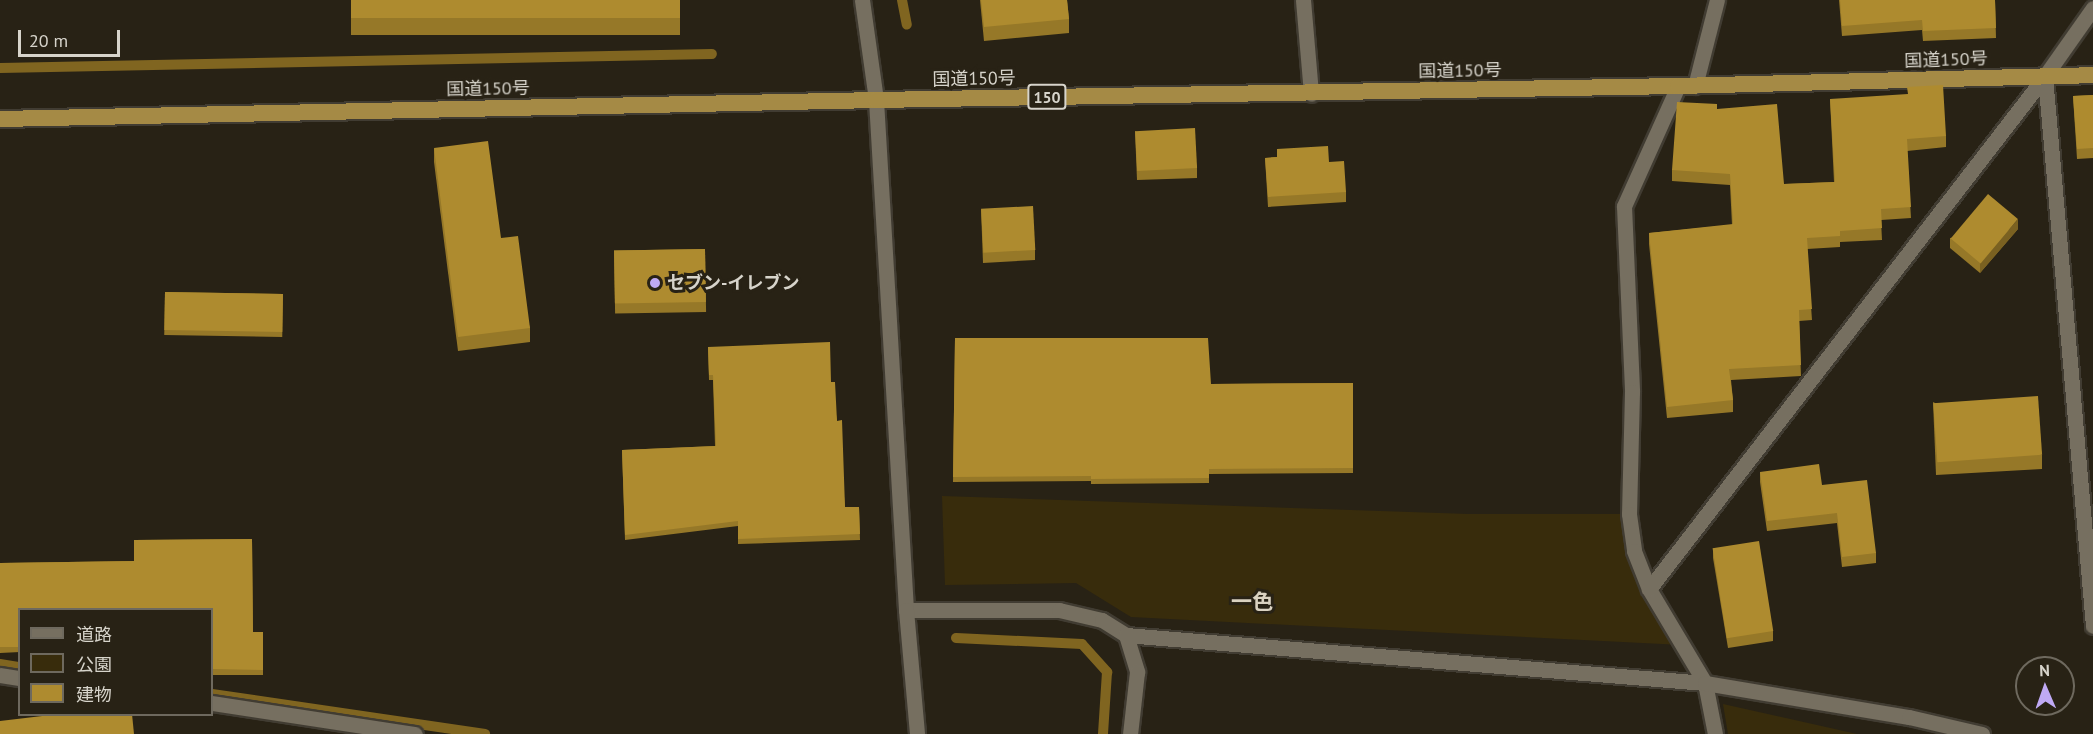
<!DOCTYPE html>
<html>
<head>
<meta charset="utf-8">
<style>
	body { margin:0 }
	#map { position:relative; width:2093px; height:734px; overflow:hidden; background:#282215; font-family:"PT Sans","Noto Sans JP",sans-serif }
	div>[style] { position:absolute }
	.green>* { inset:0; background:#382c0c }
	.stream>* { height:10px; margin:-5px; padding:0 5px; transform-origin:5px; border-radius:5px; background:#806520 }
	.roads { filter:drop-shadow(2px 0 #413c32) drop-shadow(-2px 0 #413c32) drop-shadow(0 2px #413c32) drop-shadow(0 -2px #413c32) }
	.minor>* { height:15px; margin:-7.5px; padding:0 7.5px; transform-origin:7.5px; border-radius:7.5px; background:#766f60 }
	.tertiary>* { height:15px; margin:-7.5px; padding:0 7.5px; transform-origin:7.5px; border-radius:7.5px; background:#766f60 }
	.trunk>* { height:16px; margin:-8px; padding:0 8px; transform-origin:8px; border-radius:8px; background:#a58a45 }
	.wall>* { inset:0; background:#967828; transform-origin:0 0 }
	.shaded-wall>* { inset:0; background:#7a6121 }
	.building>* { inset:0; background:#ae8b2f; transform-origin:0 0 }
	.dots>* { width:16px; height:16px; translate:-50% -50%; box-sizing:border-box; border:3px solid #282215; border-radius:50% }
	span { translate:-50% -50%; white-space:nowrap; text-align:center; line-height:1.15; -webkit-text-stroke:6px #282215; paint-order:stroke }
	.shield-label span { padding:2px 4px; background:#282215; border:2px solid; border-radius:4px; -webkit-text-stroke-width:0 }
	.shield-label { font-size:16px; color:#d7d4cb; font-weight:700 }
	.street-label { font-size:18px; color:#d7d4cb }
	.poi-label { font-size:18px; color:#d7d4cb; font-weight:700 }
	.left { translate:0 -50%; text-align:left }
	.quarter-label { font-size:21px; color:#dad2c1; font-weight:700 }
	.legend { position:absolute; left:18px; top:608px; width:195px; height:108px; box-sizing:border-box; background:#282215; border:2px solid #6e695e; margin:0; padding:8px 10px; list-style:none; font-size:18px; color:#d7d4cb }
	.legend li { display:flex; align-items:center; gap:12px; height:30px }
	.legend b { width:30px; border:2px solid #6e695e }
	.north { position:absolute; left:2015px; top:656px; width:60px; height:60px; box-sizing:border-box; background:#282215; border:2px solid #6e695e; border-radius:50%; rotate:358deg; font-size:16px; font-weight:700; line-height:24px; text-align:center; color:#d7d4cb }
	.north::after { content:''; display:block; margin:auto; width:21px; height:27px; background:#bfa9f4; clip-path:polygon(50% 0,100% 100%,50% 72%,0 100%) }
	.scale { position:absolute; left:18px; top:30px; width:102px; height:27px; box-sizing:border-box; border:3px solid #d7d4cb; border-top:0; padding-left:8px; font-size:18px; line-height:21px; white-space:nowrap; color:#d7d4cb; -webkit-text-stroke:4px #282215; paint-order:stroke }
</style>
</head>
<body>
<div id="map">
	<div class="green">
		<div style="clip-path:polygon(942px 496px,1468px 514px,1629px 514px,1649px 589px,1682px 645px,1131px 617px,1076px 583px,945px 585px)"></div>
		<div style="clip-path:polygon(1723px 704px,1857px 734px,1728px 734px)"></div>
	</div>
	<div class="stream">
		<div style="left:902px;top:0;width:25px;rotate:79deg"></div>
		<div style="left:0;top:68px;width:712px;rotate:-1.13deg"></div>
		<div style="left:956px;top:638px;width:126px;rotate:2.7deg"></div>
		<div style="left:1082px;top:644px;width:38px;rotate:48deg"></div>
		<div style="left:1107px;top:672px;width:62px;rotate:93.7deg"></div>
		<div style="left:0;top:664px;width:20px;rotate:9deg"></div>
		<div style="left:212px;top:694px;width:276px;rotate:8.3deg"></div>
	</div>
	<div class="roads">
		<div class="minor">
			<div style="left:1303px;top:0;width:94px;rotate:85.1deg"></div>
			<div style="left:2045px;top:76px;width:552px;rotate:85.01deg"></div>
			<div style="left:1678px;top:86px;width:132px;rotate:114.2deg"></div>
			<div style="left:1624px;top:206px;width:186px;rotate:87.5deg"></div>
			<div style="left:1632px;top:392px;width:122px;rotate:91.4deg"></div>
			<div style="left:1629px;top:514px;width:37px;rotate:82deg"></div>
			<div style="left:1634px;top:551px;width:41px;rotate:68.5deg"></div>
			<div style="left:1649px;top:589px;width:109px;rotate:59.2deg"></div>
			<div style="left:1705px;top:683px;width:52px;rotate:78.9deg"></div>
			<div style="left:1695px;top:86px;width:89px;rotate:-75.7deg"></div>
			<div style="left:1649px;top:589px;width:648px;rotate:-52.33deg"></div>
			<div style="left:2045px;top:76px;width:83px;rotate:-54.8deg"></div>
			<div style="left:906px;top:610px;width:153px"></div>
			<div style="left:1059px;top:610px;width:44px;rotate:13.1deg"></div>
			<div style="left:1102px;top:620px;width:28px;rotate:32deg"></div>
			<div style="left:1126px;top:635px;width:39px;rotate:73deg"></div>
			<div style="left:1137px;top:672px;width:62px;rotate:96.4deg"></div>
			<div style="left:1126px;top:635px;width:581px;rotate:4.74deg"></div>
			<div style="left:1705px;top:683px;width:207px;rotate:9.5deg"></div>
			<div style="left:1909px;top:717px;width:75px;rotate:13.1deg"></div>
			<div style="left:0;top:675px;width:20px;rotate:9deg"></div>
			<div style="left:212px;top:703px;width:205px;rotate:8.7deg"></div>
		</div>
		<div class="tertiary">
			<div style="left:862px;top:0;width:101px;rotate:82deg"></div>
			<div style="left:876px;top:100px;width:511px;rotate:86.63deg"></div>
			<div style="left:906px;top:610px;width:124px;rotate:84.9deg"></div>
		</div>
		<div class="trunk">
			<div style="left:0;top:119px;width:876px;rotate:-1.24deg"></div>
			<div style="left:876px;top:100px;width:802px;rotate:-1deg"></div>
			<div style="left:1678px;top:86px;width:415px;rotate:-1.5deg"></div>
		</div>
	</div>
	<div class="wall">
		<div style="left:351px;top:0;width:329px;height:35px"></div>
		<div style="clip-path:polygon(980px 0,1067px 0,1069px 19px,1069px 33px,984px 41px)"></div>
		<div style="clip-path:polygon(1839px 0,1995px 0,1996px 38px,1923px 41px,1922px 30px,1842px 36px)"></div>
		<div style="clip-path:polygon(2093px 95px,2093px 158px,2077px 159px,2073px 96px)"></div>
		<div style="clip-path:polygon(1830px 99px,1946px 136px,1946px 147px,1907px 151px,1911px 218px,1881px 220px,1882px 240px,1840px 242px,1840px 247px,1807px 249px,1812px 320px,1799px 321px,1801px 376px,1731px 380px,1733px 400px,1733px 412px,1667px 418px,1649px 244px,1649px 233px,1732px 225px,1730px 185px,1672px 181px,1672px 170px,1717px 109px,1784px 184px,1834px 182px)"></div>
		<div style="clip-path:polygon(1135px 131px,1197px 168px,1197px 178px,1137px 180px)"></div>
		<div style="clip-path:polygon(434px 148px,501px 238px,530px 328px,530px 342px,458px 351px,434px 162px)"></div>
		<div style="clip-path:polygon(1277px 149px,1329px 162px,1346px 192px,1346px 202px,1268px 207px,1265px 158px,1277px 157px)"></div>
		<div style="clip-path:polygon(981px 209px,1035px 250px,1035px 260px,983px 263px)"></div>
		<div style="clip-path:polygon(2018px 229px,1980px 273px,1950px 248px,1950px 238px)"></div>
		<div style="left:705px;top:249px;width:63px;height:91px;rotate:89deg"></div>
		<div style="left:165px;top:292px;width:118px;height:43px;rotate:1deg"></div>
		<div style="clip-path:polygon(955px 338px,1211px 384px,1353px 383px,1353px 473px,1209px 474px,1209px 483px,1091px 484px,1091px 481px,953px 482px)"></div>
		<div style="clip-path:polygon(708px 347px,831px 382px,837px 421px,845px 507px,859px 507px,860px 540px,738px 544px,738px 526px,625px 540px,622px 450px,715px 446px,713px 380px,709px 380px)"></div>
		<div style="clip-path:polygon(1933px 402px,2042px 455px,2042px 469px,1936px 475px)"></div>
		<div style="clip-path:polygon(1760px 472px,1822px 485px,1876px 553px,1876px 563px,1842px 567px,1837px 523px,1767px 531px,1760px 482px)"></div>
		<div style="clip-path:polygon(252px 539px,253px 632px,263px 632px,263px 675px,212px 675px,212px 609px,20px 609px,20px 652px,0 653px,0 563px,134px 561px,134px 540px)"></div>
		<div style="clip-path:polygon(1713px 548px,1773px 631px,1773px 641px,1728px 648px,1713px 558px)"></div>
	</div>
	<div class="shaded-wall">
		<div style="clip-path:polygon(2018px 219px,2018px 229px,1980px 273px,1980px 263px)"></div>
	</div>
	<div class="building">
		<div style="left:351px;top:0;width:329px;height:18px"></div>
		<div style="clip-path:polygon(981px 0,1067px 0,1069px 19px,984px 27px)"></div>
		<div style="clip-path:polygon(1840px 0,1995px 0,1996px 28px,1923px 31px,1922px 20px,1842px 26px)"></div>
		<div style="clip-path:polygon(1943px 85px,1946px 136px,1907px 139px,1911px 207px,1881px 209px,1882px 228px,1840px 231px,1840px 236px,1807px 238px,1812px 309px,1799px 310px,1801px 365px,1729px 369px,1733px 400px,1667px 407px,1649px 233px,1733px 224px,1730px 174px,1672px 170px,1677px 102px,1717px 104px,1717px 109px,1777px 104px,1784px 184px,1835px 182px,1830px 99px,1908px 94px,1907px 87px)"></div>
		<div style="clip-path:polygon(2093px 95px,2093px 148px,2077px 149px,2073px 96px)"></div>
		<div style="left:1195px;top:128px;width:40px;height:60px;rotate:87deg"></div>
		<div style="clip-path:polygon(488px 141px,501px 238px,518px 236px,530px 328px,458px 337px,434px 148px)"></div>
		<div style="clip-path:polygon(1328px 146px,1329px 162px,1344px 161px,1346px 192px,1268px 197px,1265px 158px,1277px 157px,1277px 149px)"></div>
		<div style="left:1988px;top:194px;width:39px;height:58px;rotate:40deg"></div>
		<div style="left:1033px;top:206px;width:44px;height:52px;rotate:87deg"></div>
		<div style="left:705px;top:249px;width:53px;height:91px;rotate:89deg"></div>
		<div style="left:165px;top:292px;width:118px;height:38px;rotate:1deg"></div>
		<div style="clip-path:polygon(955px 338px,1208px 338px,1211px 384px,1353px 383px,1353px 468px,1209px 469px,1209px 478px,1091px 479px,1091px 476px,953px 477px)"></div>
		<div style="clip-path:polygon(830px 342px,831px 382px,835px 382px,837px 421px,842px 420px,845px 507px,859px 507px,860px 534px,738px 539px,738px 521px,625px 535px,622px 450px,716px 446px,713px 375px,709px 375px,708px 347px)"></div>
		<div style="left:2038px;top:396px;width:59px;height:105px;rotate:86deg"></div>
		<div style="clip-path:polygon(1819px 464px,1822px 485px,1867px 480px,1876px 553px,1842px 557px,1837px 513px,1767px 521px,1760px 472px)"></div>
		<div style="clip-path:polygon(252px 539px,253px 632px,263px 632px,263px 670px,212px 669px,212px 609px,20px 609px,20px 647px,0 647px,0 563px,134px 561px,134px 540px)"></div>
		<div style="left:1759px;top:541px;width:91px;height:47px;rotate:81deg"></div>
		<div style="clip-path:polygon(59px 714px,132px 714px,134px 734px,0 734px,0 721px)"></div>
	</div>
	<div class="dots">
		<div style="left:655px;top:283px;background:#bfa9f4"></div>
	</div>
	<div class="shield-label">
		<span style="left:1047px;top:97px">150</span>
	</div>
	<div class="street-label">
		<span style="left:1946px;top:60px;rotate:-2deg">国道150号</span>
		<span style="left:1460px;top:71px;rotate:-1deg">国道150号</span>
		<span style="left:974px;top:79px;rotate:-1deg">国道150号</span>
		<span style="left:488px;top:89px;rotate:-1deg">国道150号</span>
	</div>
	<div class="poi-label">
		<span class="left" style="left:667px;top:283px">セブン-イレブン</span>
	</div>
	<div class="quarter-label">
		<span style="left:1252px;top:602px">一色</span>
	</div>
	<ul class="legend">
	<li><b style="height:8px;background:#766f60"></b>道路</li>
	<li><b style="height:16px;background:#382c0c"></b>公園</li>
	<li><b style="height:16px;background:#ae8b2f"></b>建物</li>
	</ul>
	<div class="north">N</div>
	<div class="scale">20 m</div>
</div>
</body>
</html>
